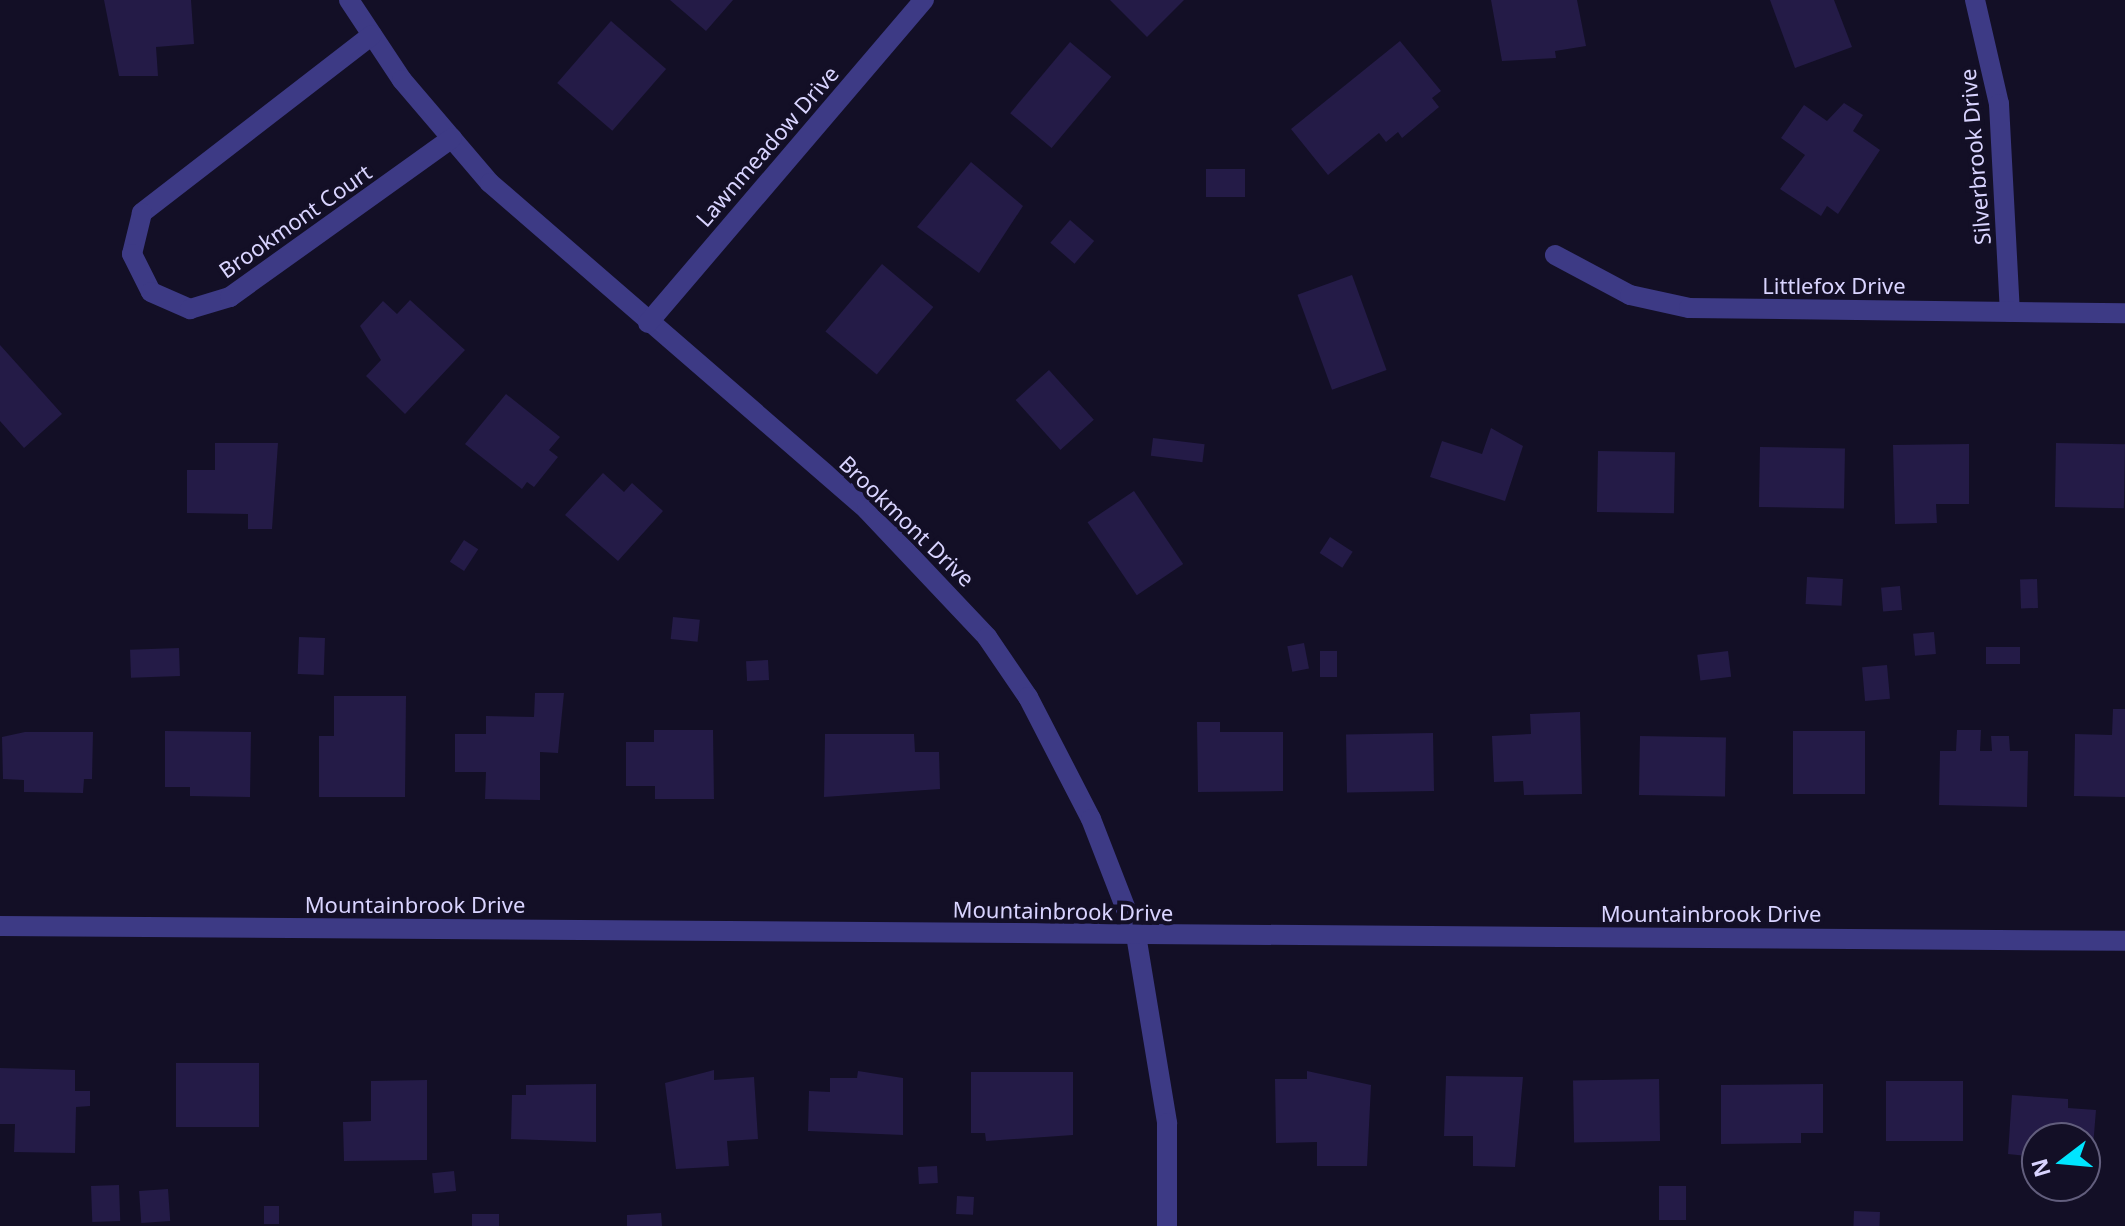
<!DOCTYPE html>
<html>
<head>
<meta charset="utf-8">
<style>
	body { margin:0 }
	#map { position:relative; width:2125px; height:1226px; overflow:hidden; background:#130f26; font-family:"Noto Sans",sans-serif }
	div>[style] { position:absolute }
	.building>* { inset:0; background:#241b47; transform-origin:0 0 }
	.minor>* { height:20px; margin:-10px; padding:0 10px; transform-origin:10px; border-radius:10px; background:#3d3a85 }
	span { translate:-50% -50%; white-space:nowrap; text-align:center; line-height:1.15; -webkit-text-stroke:8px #130f26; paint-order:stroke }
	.street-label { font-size:22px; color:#d9d4ff }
	.north { position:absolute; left:2021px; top:1122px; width:80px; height:80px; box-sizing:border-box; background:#130f26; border:2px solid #625e7d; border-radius:50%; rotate:254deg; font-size:22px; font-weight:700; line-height:32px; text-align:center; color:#d9d4ff }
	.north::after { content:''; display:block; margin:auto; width:28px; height:36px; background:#00e5ff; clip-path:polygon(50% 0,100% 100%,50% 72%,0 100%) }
</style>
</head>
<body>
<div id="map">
	<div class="building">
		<div style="clip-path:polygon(104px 0,191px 0,194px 44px,156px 47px,158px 76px,119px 76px)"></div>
		<div style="clip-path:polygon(670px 0,733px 0,706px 31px)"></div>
		<div style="clip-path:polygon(1110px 0,1184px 0,1147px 37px)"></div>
		<div style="clip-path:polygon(1491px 0,1577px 0,1586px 46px,1555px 51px,1556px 58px,1502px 61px)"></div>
		<div style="clip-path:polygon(1770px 0,1834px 0,1852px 47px,1795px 68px)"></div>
		<div style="left:611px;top:21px;width:73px;height:82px;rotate:41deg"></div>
		<div style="clip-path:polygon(1400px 41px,1441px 91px,1432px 98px,1439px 107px,1402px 138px,1398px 132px,1386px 142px,1379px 133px,1328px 175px,1291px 129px)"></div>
		<div style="left:1070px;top:42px;width:54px;height:93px;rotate:40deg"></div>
		<div style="clip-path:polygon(1844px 103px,1863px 115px,1853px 131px,1880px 150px,1838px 214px,1827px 206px,1821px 216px,1780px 189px,1805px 155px,1781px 138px,1804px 105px,1827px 121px)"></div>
		<div style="clip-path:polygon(971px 162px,1023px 206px,979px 273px,917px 227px)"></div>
		<div style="left:1206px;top:169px;width:39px;height:28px"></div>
		<div style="left:1070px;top:220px;width:32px;height:30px;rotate:41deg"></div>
		<div style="left:882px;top:264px;width:67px;height:88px;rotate:40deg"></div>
		<div style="left:1352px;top:275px;width:101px;height:58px;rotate:70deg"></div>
		<div style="clip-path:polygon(410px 300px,465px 350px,405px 414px,366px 376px,381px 360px,360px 326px,383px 301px,397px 314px)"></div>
		<div style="clip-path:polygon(0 345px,62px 414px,24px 448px,0 421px)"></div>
		<div style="left:1049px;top:370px;width:67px;height:45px;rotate:48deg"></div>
		<div style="clip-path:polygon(506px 394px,560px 437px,549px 450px,558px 457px,534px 487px,527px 482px,522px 489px,465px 444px)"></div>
		<div style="clip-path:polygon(1491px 428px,1523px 446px,1505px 501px,1430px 477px,1442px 441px,1482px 454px)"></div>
		<div style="left:1153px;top:438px;width:52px;height:18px;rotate:7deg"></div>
		<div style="clip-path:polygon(215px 443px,278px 443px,272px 529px,248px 529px,248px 514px,187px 513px,187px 470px,215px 470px)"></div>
		<div style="left:2056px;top:443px;width:69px;height:64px;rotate:1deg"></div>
		<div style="clip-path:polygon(1969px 444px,1969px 504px,1936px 504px,1937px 523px,1895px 524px,1893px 445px)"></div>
		<div style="left:1760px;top:447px;width:85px;height:60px;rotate:1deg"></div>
		<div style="left:1598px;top:451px;width:77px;height:61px;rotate:1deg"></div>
		<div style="clip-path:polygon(603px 473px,624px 492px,632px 483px,663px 511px,618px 561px,565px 515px)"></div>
		<div style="left:1134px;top:491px;width:88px;height:56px;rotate:56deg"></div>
		<div style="left:1330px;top:537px;width:27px;height:19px;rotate:33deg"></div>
		<div style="left:464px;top:540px;width:17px;height:26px;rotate:33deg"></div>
		<div style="left:1807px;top:577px;width:36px;height:27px;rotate:3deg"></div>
		<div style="left:2037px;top:579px;width:29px;height:17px;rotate:88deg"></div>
		<div style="left:1900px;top:586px;width:24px;height:19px;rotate:85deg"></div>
		<div style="left:673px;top:617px;width:27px;height:22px;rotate:6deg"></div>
		<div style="left:1934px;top:632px;width:22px;height:21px;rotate:85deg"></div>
		<div style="left:299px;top:637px;width:26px;height:37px;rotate:2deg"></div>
		<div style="left:1304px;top:643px;width:26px;height:17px;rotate:79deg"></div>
		<div style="left:2020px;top:647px;width:17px;height:34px;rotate:90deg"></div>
		<div style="left:179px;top:648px;width:28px;height:49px;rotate:88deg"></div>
		<div style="left:1320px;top:651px;width:17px;height:26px"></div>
		<div style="left:1728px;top:651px;width:26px;height:31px;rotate:83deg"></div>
		<div style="left:768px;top:660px;width:20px;height:22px;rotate:87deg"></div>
		<div style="left:1887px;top:665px;width:34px;height:25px;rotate:85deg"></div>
		<div style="clip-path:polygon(535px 693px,564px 693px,558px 753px,540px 752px,540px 800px,485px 799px,486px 772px,455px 772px,455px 734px,486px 734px,486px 716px,534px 717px)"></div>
		<div style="clip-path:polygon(334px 696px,406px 696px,405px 797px,319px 797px,319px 736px,334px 736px)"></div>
		<div style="clip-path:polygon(2113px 709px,2125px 709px,2125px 797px,2074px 796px,2075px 734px,2112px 735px)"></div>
		<div style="clip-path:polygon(1580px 712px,1582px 794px,1524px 795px,1523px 781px,1494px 782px,1492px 736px,1531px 734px,1530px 714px)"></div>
		<div style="clip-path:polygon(1197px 722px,1220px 722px,1220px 732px,1283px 732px,1283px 791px,1198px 792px)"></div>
		<div style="clip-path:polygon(654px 730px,713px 730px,714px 799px,655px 799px,655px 786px,626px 786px,626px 742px,654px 742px)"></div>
		<div style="clip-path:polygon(1957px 730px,1981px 730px,1980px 751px,1992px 751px,1991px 736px,2009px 736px,2010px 751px,2028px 751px,2027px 807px,1939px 805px,1940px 751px,1956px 751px)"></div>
		<div style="clip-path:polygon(165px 731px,251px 732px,250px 797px,190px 796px,190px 787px,165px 787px)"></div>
		<div style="left:1793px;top:731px;width:72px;height:63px"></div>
		<div style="clip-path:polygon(25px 732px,93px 732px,92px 779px,84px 779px,83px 793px,24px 792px,24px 780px,3px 779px,2px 737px)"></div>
		<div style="left:1433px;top:733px;width:58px;height:87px;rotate:89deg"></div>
		<div style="clip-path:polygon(825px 734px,914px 734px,915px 752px,939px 752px,940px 789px,824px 797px)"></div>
		<div style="left:1640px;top:736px;width:86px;height:59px;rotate:1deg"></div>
		<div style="left:176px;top:1063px;width:83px;height:64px"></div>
		<div style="clip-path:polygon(0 1068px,75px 1070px,75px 1091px,90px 1091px,90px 1106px,76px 1107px,75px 1153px,14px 1152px,15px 1124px,0 1124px)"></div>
		<div style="clip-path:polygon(714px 1070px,714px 1080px,754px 1077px,758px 1139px,727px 1141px,729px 1166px,676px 1169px,665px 1083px)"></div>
		<div style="clip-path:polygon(858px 1071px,903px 1078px,903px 1135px,808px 1131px,809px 1091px,830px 1092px,830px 1078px,857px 1078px)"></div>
		<div style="clip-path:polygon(1307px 1071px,1371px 1085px,1367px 1166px,1317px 1166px,1317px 1142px,1276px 1143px,1275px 1079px,1307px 1079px)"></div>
		<div style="clip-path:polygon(971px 1072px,1073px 1072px,1073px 1135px,986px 1141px,985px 1133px,971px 1133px)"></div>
		<div style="clip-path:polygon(1446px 1076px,1523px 1077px,1515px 1167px,1473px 1166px,1473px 1136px,1444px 1136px)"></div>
		<div style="left:1659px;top:1079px;width:62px;height:86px;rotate:89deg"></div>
		<div style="clip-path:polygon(427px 1080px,427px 1160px,344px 1161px,343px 1122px,371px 1121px,371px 1081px)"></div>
		<div style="left:1886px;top:1081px;width:77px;height:60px"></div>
		<div style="clip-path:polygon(596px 1084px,596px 1142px,511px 1139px,512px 1095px,526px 1095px,526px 1085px)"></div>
		<div style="clip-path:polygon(1823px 1084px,1823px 1133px,1801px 1133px,1801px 1143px,1721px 1144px,1721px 1085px)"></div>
		<div style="clip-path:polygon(2012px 1095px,2068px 1099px,2068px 1108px,2096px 1110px,2090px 1183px,2085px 1138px,2037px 1138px,2037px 1157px,2008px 1154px)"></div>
		<div style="left:937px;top:1166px;width:17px;height:19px;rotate:87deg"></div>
		<div style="left:454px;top:1171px;width:20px;height:22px;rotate:84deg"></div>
		<div style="left:119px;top:1185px;width:36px;height:28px;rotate:88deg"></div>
		<div style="left:1659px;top:1186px;width:27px;height:34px"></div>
		<div style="left:168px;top:1189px;width:32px;height:29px;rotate:86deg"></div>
		<div style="left:957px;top:1196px;width:17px;height:18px;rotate:3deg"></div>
		<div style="left:264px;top:1206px;width:15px;height:18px"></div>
		<div style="left:1854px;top:1211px;width:26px;height:15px;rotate:2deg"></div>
		<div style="clip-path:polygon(661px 1213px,662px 1226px,627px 1226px,627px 1215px)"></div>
		<div style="left:499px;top:1214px;width:12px;height:27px;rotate:90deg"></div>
	</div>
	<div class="minor">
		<div style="left:349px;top:0;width:96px;rotate:56.5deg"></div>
		<div style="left:402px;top:80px;width:135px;rotate:49.5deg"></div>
		<div style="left:490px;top:183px;width:499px;rotate:40.9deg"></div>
		<div style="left:867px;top:510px;width:175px;rotate:46.6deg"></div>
		<div style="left:987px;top:637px;width:73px;rotate:55.7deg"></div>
		<div style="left:1028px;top:697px;width:137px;rotate:62.7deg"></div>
		<div style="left:1091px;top:819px;width:124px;rotate:68.8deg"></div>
		<div style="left:1136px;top:935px;width:191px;rotate:80.6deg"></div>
		<div style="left:1167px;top:1123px;width:103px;rotate:90deg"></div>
		<div style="left:1975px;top:0;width:107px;rotate:77deg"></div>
		<div style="left:1999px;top:104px;width:208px;rotate:87deg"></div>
		<div style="left:372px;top:35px;width:291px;rotate:142.3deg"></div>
		<div style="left:142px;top:213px;width:42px;rotate:103.7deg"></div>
		<div style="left:132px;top:254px;width:42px;rotate:63.4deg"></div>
		<div style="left:151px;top:292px;width:43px;rotate:23.6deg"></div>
		<div style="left:190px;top:309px;width:42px;rotate:-16.7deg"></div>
		<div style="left:230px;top:297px;width:273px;rotate:-35.6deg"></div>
		<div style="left:1555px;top:255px;width:85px;rotate:28.1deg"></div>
		<div style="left:1630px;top:295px;width:60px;rotate:12.4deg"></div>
		<div style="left:1689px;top:308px;width:436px;rotate:0.7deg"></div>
		<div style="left:648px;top:323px;width:425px;rotate:-49.5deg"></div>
		<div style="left:0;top:926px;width:2125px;rotate:0.4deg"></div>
	</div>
	<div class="street-label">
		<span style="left:767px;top:146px;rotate:-49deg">Lawnmeadow Drive</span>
		<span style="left:1975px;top:157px;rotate:-95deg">Silverbrook Drive</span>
		<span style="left:295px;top:221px;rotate:-35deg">Brookmont Court</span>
		<span style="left:1834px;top:286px">Littlefox Drive</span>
		<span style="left:907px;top:521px;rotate:44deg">Brookmont Drive</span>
		<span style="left:415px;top:905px">Mountainbrook Drive</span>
		<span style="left:1063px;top:911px;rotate:1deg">Mountainbrook Drive</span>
		<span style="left:1711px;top:914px">Mountainbrook Drive</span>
	</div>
	<div class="north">N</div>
</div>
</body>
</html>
